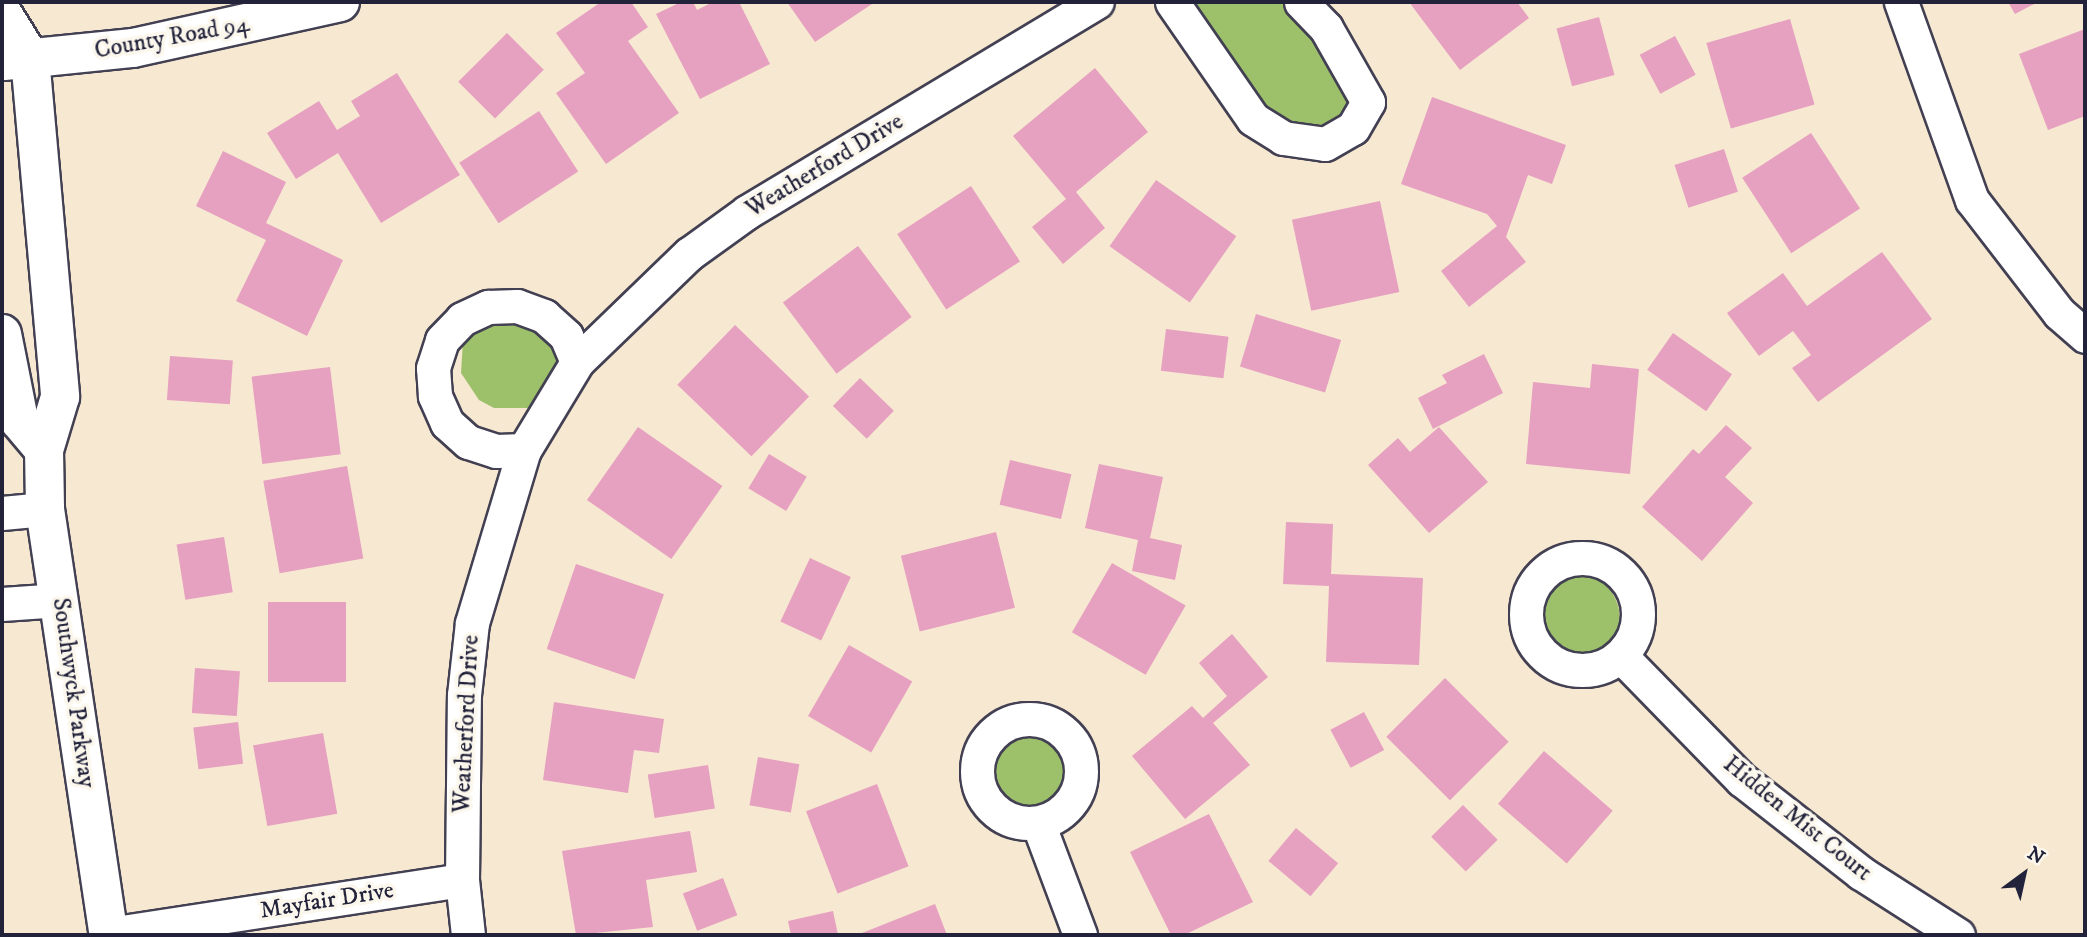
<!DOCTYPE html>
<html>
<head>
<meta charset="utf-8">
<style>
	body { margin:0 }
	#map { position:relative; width:2087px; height:937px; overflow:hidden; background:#f7e8d1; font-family:"IM FELL DW Pica",serif }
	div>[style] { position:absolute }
	.green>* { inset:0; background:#9dc16b }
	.round { border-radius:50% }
	.building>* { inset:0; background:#e6a0c0; transform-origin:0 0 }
	.roads { filter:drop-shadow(2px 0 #424052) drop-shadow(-2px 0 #424052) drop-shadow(0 2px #424052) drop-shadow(0 -2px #424052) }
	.minor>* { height:33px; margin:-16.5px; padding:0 16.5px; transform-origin:16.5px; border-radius:16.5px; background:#fff }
	.minor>.ring { margin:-16.5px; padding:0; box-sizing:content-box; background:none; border:33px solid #fff; border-radius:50% }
	.tertiary>* { height:38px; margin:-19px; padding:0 19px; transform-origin:19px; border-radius:19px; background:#fff }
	span { translate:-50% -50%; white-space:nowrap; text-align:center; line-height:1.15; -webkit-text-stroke:7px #fbf7ec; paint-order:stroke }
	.street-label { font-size:24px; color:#22223b }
	.frame { position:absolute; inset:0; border:4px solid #22223b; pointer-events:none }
	.north { position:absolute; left:1989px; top:839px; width:70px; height:70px; -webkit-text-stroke:5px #fbf7ec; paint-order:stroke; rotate:33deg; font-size:19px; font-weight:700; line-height:28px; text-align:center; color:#22223b }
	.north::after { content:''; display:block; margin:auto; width:24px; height:32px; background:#22223b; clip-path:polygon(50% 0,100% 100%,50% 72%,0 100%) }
</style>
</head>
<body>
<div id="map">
	<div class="green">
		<div style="clip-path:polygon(1186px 2px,1309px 2px,1380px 90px,1326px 135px,1265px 121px)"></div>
		<div style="clip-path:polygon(498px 310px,555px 335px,561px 370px,544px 400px,528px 408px,494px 408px,479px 400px,461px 373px,463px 341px,471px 327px)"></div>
		<div class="round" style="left:1518px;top:569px;width:102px;height:102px"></div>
		<div class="round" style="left:984px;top:717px;width:102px;height:102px"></div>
	</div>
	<div class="building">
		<div style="clip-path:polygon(601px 2px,631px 2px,648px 27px,628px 41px,679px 113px,606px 164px,556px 93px,585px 73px,556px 33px)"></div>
		<div style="clip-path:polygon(681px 2px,693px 2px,697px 10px,713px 2px,739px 2px,770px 64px,700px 99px,656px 14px)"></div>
		<div style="clip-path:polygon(787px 2px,875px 2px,815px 42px)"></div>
		<div style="clip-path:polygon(1409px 2px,1517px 2px,1529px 18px,1460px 70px)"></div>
		<div style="clip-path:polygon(2008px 2px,2038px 2px,2015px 14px)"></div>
		<div style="left:1599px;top:17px;width:60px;height:44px;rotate:75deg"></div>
		<div style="left:1790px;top:19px;width:89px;height:87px;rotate:74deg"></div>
		<div style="clip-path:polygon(2085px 29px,2085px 116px,2048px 130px,2019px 54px)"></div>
		<div style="left:507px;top:33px;width:52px;height:69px;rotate:45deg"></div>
		<div style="left:1675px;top:36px;width:44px;height:40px;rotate:62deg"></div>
		<div style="clip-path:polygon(1095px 68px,1148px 132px,1076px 192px,1105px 228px,1063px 264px,1032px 227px,1066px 199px,1013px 136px)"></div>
		<div style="clip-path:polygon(397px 73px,460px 175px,381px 223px,338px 153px,296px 179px,267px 133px,319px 101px,337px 130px,360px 116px,351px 101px)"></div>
		<div style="clip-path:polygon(1432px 97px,1566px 145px,1552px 184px,1528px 175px,1506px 237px,1526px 262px,1469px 307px,1441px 271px,1497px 226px,1487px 214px,1401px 184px)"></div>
		<div style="left:539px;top:111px;width:72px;height:95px;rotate:57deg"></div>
		<div style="left:1811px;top:133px;width:90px;height:82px;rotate:57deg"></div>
		<div style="left:1724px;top:149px;width:45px;height:52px;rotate:72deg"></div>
		<div style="clip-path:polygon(223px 151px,286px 182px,266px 223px,343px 260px,307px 336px,236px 301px,266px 240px,196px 206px)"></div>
		<div style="left:1156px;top:180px;width:98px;height:81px;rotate:35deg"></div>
		<div style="left:971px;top:186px;width:90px;height:88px;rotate:57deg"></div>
		<div style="left:1380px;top:201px;width:93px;height:90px;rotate:78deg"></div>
		<div style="left:858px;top:246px;width:89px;height:94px;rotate:53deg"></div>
		<div style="clip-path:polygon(1882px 252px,1932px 319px,1818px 402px,1792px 368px,1811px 355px,1793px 331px,1759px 356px,1727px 313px,1783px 273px,1807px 306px)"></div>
		<div style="left:1256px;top:314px;width:89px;height:55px;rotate:17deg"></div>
		<div style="left:735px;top:325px;width:103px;height:83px;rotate:44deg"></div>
		<div style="left:1166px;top:329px;width:63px;height:42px;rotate:7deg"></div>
		<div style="left:1673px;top:333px;width:72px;height:45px;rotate:35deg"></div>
		<div style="clip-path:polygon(1484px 354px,1503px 393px,1433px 429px,1418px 398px,1447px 383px,1442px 375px)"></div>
		<div style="left:170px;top:356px;width:63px;height:44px;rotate:4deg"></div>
		<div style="clip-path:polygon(1592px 364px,1639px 369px,1630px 474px,1526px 464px,1533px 382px,1590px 388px)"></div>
		<div style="left:330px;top:367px;width:88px;height:79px;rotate:83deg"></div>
		<div style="left:860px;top:378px;width:47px;height:39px;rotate:44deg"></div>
		<div style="clip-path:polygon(1726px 425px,1752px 448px,1725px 477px,1753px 503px,1702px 561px,1642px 507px,1693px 449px,1699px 454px)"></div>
		<div style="left:638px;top:427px;width:103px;height:89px;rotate:35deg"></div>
		<div style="clip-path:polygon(1439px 427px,1488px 482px,1429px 533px,1368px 465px,1398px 438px,1410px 452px)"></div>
		<div style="left:769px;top:454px;width:44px;height:40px;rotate:31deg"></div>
		<div style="left:1010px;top:460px;width:63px;height:46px;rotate:13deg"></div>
		<div style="clip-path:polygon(1099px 464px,1163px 477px,1150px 538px,1182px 545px,1175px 580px,1132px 571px,1138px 540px,1085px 528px)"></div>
		<div style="left:347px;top:466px;width:94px;height:85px;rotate:80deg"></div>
		<div style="clip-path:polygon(1286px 522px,1333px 524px,1331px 574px,1423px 578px,1419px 665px,1326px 662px,1329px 586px,1283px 584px)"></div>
		<div style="left:996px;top:532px;width:78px;height:98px;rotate:76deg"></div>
		<div style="left:224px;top:537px;width:56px;height:48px;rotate:81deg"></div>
		<div style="left:810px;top:558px;width:45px;height:70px;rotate:25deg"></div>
		<div style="left:1112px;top:563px;width:85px;height:80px;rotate:30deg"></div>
		<div style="left:576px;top:564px;width:93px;height:90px;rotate:19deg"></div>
		<div style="left:346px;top:602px;width:80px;height:78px;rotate:90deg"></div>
		<div style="clip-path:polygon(1232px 634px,1268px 677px,1213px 723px,1250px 765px,1185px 819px,1132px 756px,1192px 706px,1203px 718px,1227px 696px,1199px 663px)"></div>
		<div style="left:849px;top:645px;width:73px;height:82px;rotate:30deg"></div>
		<div style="left:195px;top:668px;width:45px;height:45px;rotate:4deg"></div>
		<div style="left:1445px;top:678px;width:90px;height:83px;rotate:45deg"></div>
		<div style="clip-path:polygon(554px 702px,664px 719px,659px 753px,634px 750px,628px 793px,543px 780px)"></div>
		<div style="left:1364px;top:712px;width:43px;height:38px;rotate:62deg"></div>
		<div style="left:238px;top:722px;width:42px;height:45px;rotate:83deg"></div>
		<div style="left:323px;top:733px;width:82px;height:71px;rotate:80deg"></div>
		<div style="left:1544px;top:751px;width:91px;height:70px;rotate:41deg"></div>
		<div style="left:758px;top:757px;width:42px;height:49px;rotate:10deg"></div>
		<div style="left:708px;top:765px;width:44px;height:61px;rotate:81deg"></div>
		<div style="left:877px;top:784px;width:88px;height:76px;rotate:69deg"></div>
		<div style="left:1463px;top:805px;width:49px;height:45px;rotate:45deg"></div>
		<div style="clip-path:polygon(1209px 814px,1253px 902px,1184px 935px,1171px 935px,1130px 852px)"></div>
		<div style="left:1296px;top:828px;width:55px;height:43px;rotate:40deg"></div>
		<div style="clip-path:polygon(690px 831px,697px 872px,646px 880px,653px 927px,576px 935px,562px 851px)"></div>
		<div style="left:723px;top:878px;width:40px;height:43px;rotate:69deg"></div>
		<div style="clip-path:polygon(935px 904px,947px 935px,857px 935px)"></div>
		<div style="clip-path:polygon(833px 911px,838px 935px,791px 935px,788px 921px)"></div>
	</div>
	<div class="roads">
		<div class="minor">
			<div style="left:1172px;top:2px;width:142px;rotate:55.3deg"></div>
			<div style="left:1253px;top:119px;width:36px;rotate:32deg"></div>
			<div style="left:1283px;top:138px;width:42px;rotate:8.1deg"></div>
			<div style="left:1325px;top:144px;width:32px;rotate:-30deg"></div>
			<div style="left:1353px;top:128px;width:30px;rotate:-60deg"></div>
			<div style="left:1368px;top:102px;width:85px;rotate:-119.6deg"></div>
			<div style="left:1326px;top:28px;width:36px;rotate:-134deg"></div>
			<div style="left:1901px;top:2px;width:210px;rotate:70.3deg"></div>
			<div style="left:1972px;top:200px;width:143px;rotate:52.4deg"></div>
			<div style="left:2059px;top:313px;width:35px;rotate:41deg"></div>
			<div style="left:524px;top:450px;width:28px;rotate:178deg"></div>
			<div style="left:496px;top:451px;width:29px;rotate:-162deg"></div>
			<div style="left:468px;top:442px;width:28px;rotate:-138deg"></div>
			<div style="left:447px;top:423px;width:30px;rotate:-114deg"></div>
			<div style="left:435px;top:396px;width:28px;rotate:-94deg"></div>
			<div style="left:433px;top:368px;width:29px;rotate:-72deg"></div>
			<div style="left:442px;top:340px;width:29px;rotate:-46deg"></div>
			<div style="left:462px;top:319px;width:29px;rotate:-25deg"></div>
			<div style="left:488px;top:307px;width:29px;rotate:-2deg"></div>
			<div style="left:517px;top:306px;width:29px;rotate:20deg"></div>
			<div style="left:544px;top:316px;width:30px;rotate:42deg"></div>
			<div style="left:566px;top:336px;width:28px;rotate:67deg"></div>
			<div style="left:2px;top:513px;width:43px;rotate:-5.3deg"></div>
			<div class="ring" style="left:1526px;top:558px;width:79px;height:79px"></div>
			<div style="left:2px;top:604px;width:58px;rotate:-3.9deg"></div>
			<div style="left:1621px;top:656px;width:173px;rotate:45.7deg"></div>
			<div style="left:1742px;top:780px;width:151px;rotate:38deg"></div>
			<div style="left:1861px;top:873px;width:115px;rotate:32.6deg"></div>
			<div class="ring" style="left:977px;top:719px;width:71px;height:71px"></div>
			<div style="left:1038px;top:823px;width:120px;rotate:69.4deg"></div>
			<div style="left:109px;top:934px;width:357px;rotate:-8.7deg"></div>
			<div style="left:468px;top:935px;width:55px;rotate:-96.2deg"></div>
			<div style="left:462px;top:880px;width:185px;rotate:-89.4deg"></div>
			<div style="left:464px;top:695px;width:72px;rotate:-83.7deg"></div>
			<div style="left:472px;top:623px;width:181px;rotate:-73.3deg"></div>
			<div style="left:524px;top:450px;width:103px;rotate:-58.9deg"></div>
			<div style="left:577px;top:362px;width:156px;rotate:-44deg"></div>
			<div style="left:689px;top:254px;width:72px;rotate:-35.9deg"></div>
			<div style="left:747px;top:212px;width:408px;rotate:-31deg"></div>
		</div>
		<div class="tertiary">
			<div style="left:2px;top:13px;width:53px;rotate:58.1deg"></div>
			<div style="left:30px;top:58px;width:340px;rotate:84.9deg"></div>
			<div style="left:60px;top:397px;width:55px;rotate:106.8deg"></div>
			<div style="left:44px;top:450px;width:59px;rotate:89deg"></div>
			<div style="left:45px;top:509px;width:431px;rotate:81.5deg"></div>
			<div style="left:4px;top:61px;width:130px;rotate:-5.8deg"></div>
			<div style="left:133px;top:48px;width:212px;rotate:-12.5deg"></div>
			<div style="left:2px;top:334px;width:88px;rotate:78.8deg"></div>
			<div style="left:19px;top:420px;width:39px;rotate:50deg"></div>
		</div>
	</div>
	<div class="street-label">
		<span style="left:172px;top:38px;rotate:-10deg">County Road 94</span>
		<span style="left:825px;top:166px;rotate:-31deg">Weatherford Drive</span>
		<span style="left:73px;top:693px;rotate:82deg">Southwyck Parkway</span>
		<span style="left:467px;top:724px;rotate:-87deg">Weatherford Drive</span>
		<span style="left:1797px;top:819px;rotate:39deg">Hidden Mist Court</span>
		<span style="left:327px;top:901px;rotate:-9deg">Mayfair Drive</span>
	</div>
	<div class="frame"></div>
	<div class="north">N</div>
</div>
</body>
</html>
